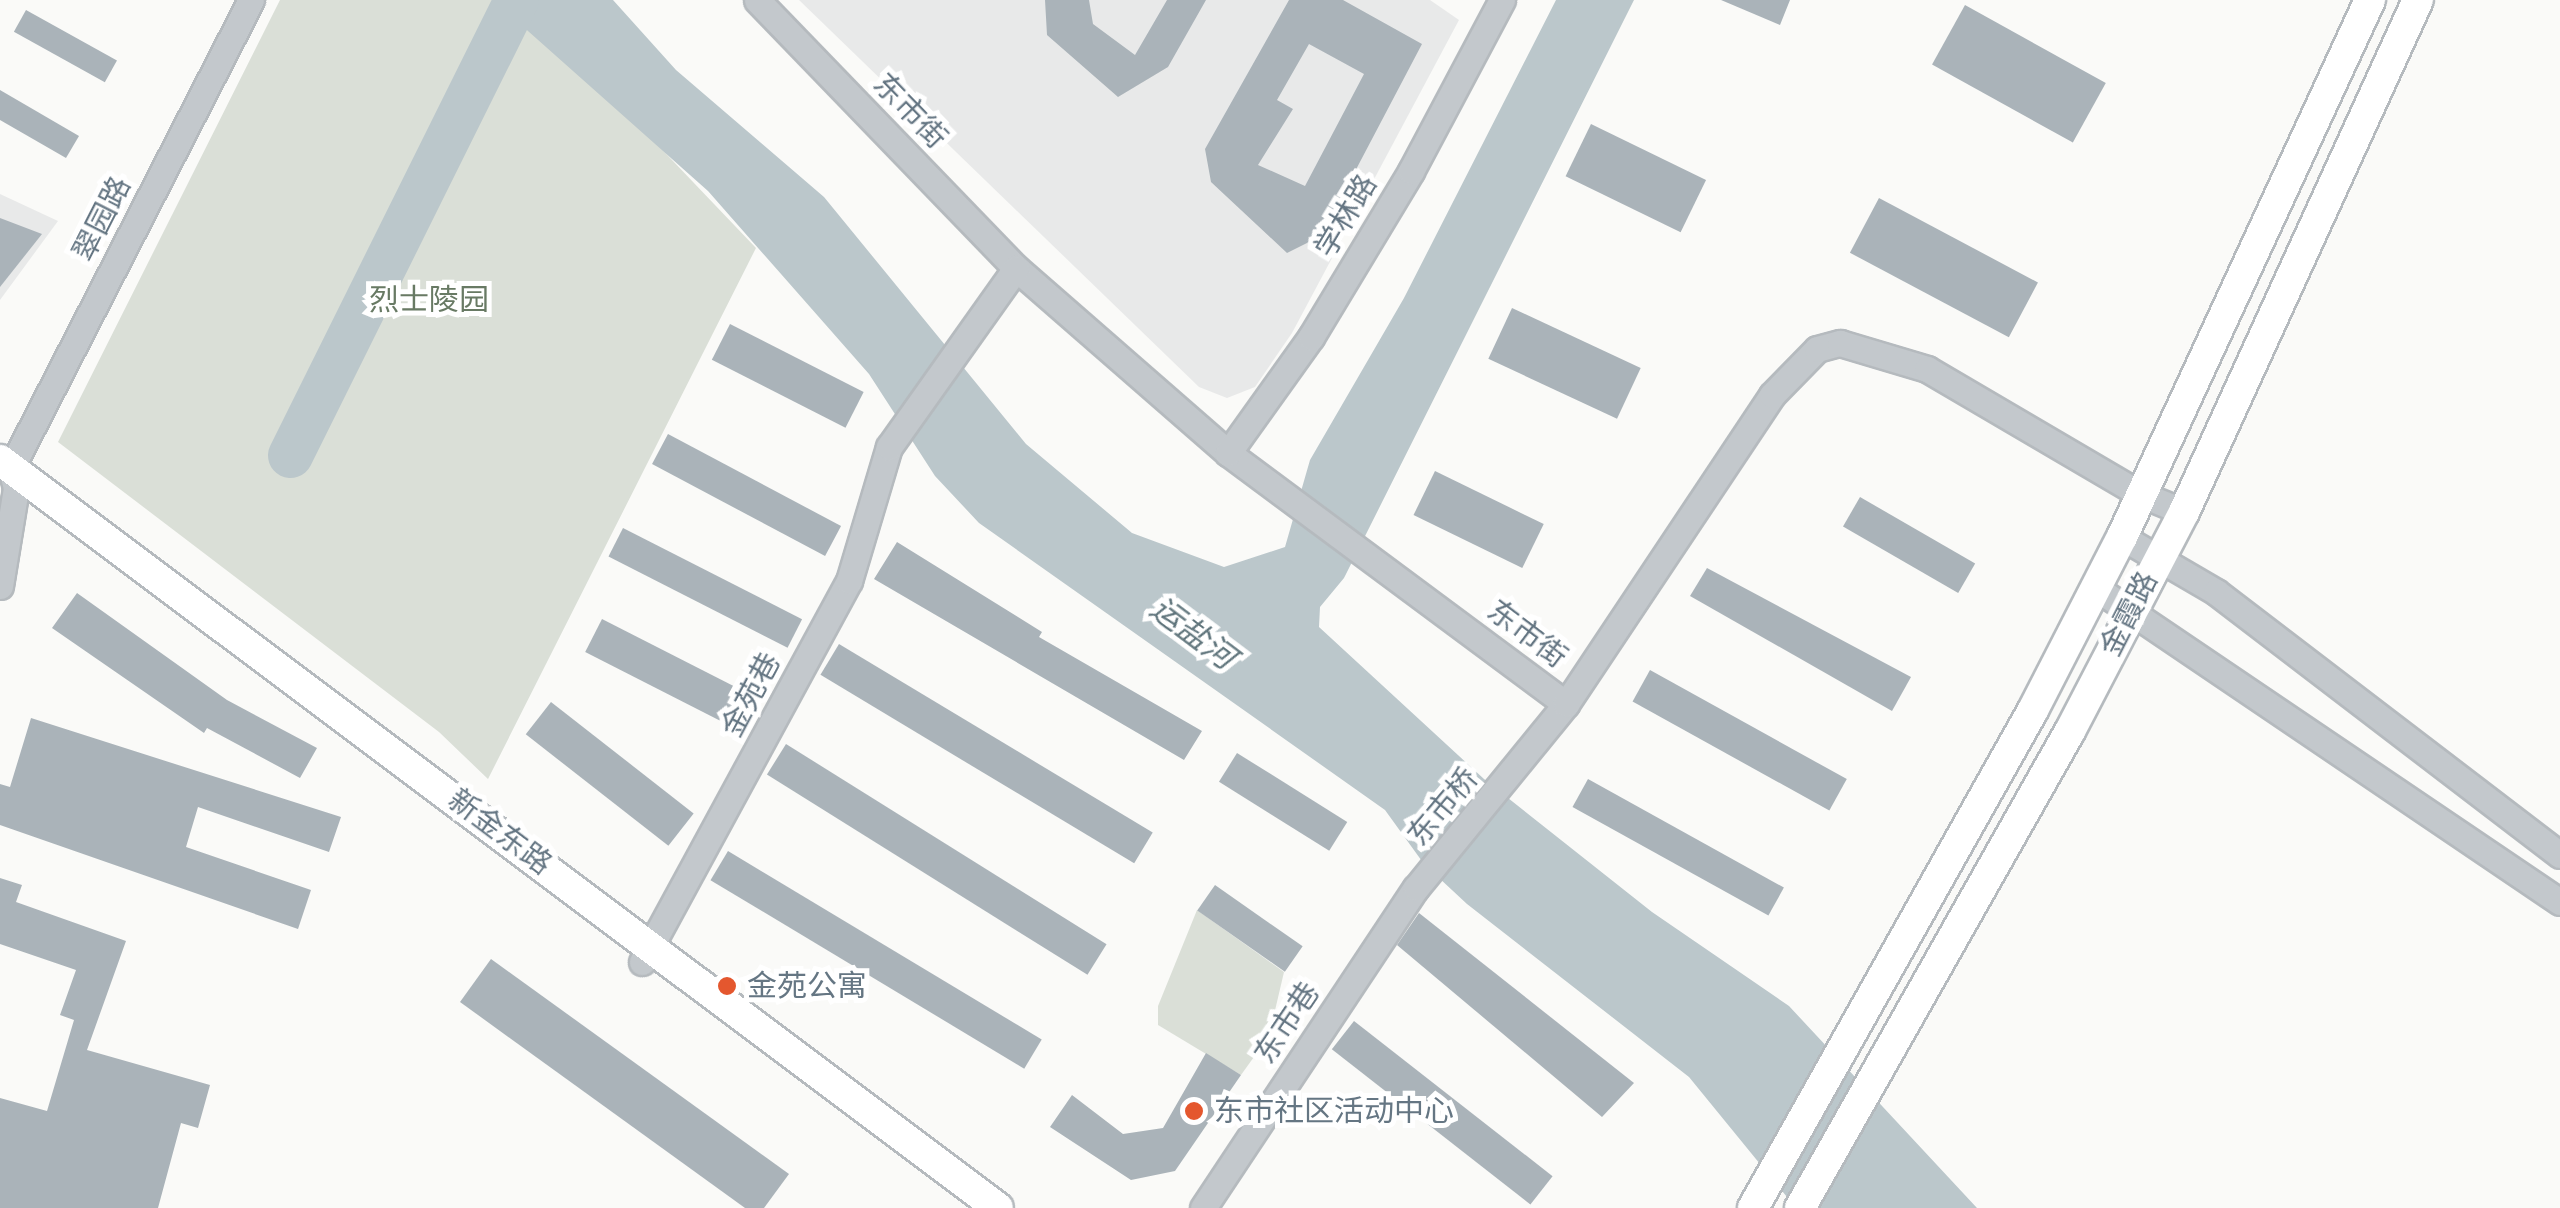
<!DOCTYPE html>
<html>
<head>
<meta charset="utf-8">
<style>
	body { margin:0 }
	#map { position:relative; width:2560px; height:1208px; overflow:hidden; background:#fafaf8; font-family:Poppins,"Noto Sans SC",sans-serif }
	div>[style] { position:absolute }
	.built>* { inset:0; background:#e8e9e9 }
	.green>* { inset:0; background:#dadfd7 }
	.water>* { inset:0; background:#bbc7cb }
	.river>* { height:45px; margin:-22.5px; padding:0 22.5px; transform-origin:22.5px; border-radius:22.5px; background:#bbc7cb }
	.building>* { inset:0; background:#aab3b9; transform-origin:0 0 }
	.roads { filter:drop-shadow(2px 0 #b5babe) drop-shadow(-2px 0 #b5babe) drop-shadow(0 2px #b5babe) drop-shadow(0 -2px #b5babe) }
	.minor>* { height:25px; margin:-12.5px; padding:0 12.5px; transform-origin:12.5px; border-radius:12.5px; background:#c3c8cc }
	.major>* { height:30px; margin:-15px; padding:0 15px; transform-origin:15px; border-radius:15px; background:#fff }
	.dots>* { width:28px; height:28px; translate:-50% -50%; box-sizing:border-box; border:5px solid #fff; border-radius:50% }
	span { translate:-50% -50%; white-space:nowrap; text-align:center; line-height:1.15; -webkit-text-stroke:10px #fff; paint-order:stroke }
	.street-label { font-size:30px; color:#657683 }
	.park-label { font-size:30px; color:#687a64 }
	.poi-label { font-size:30px; color:#657683 }
	.left { translate:0 -50%; text-align:left }
	.water-label { font-size:32px; color:#60757c; font-style:italic }
</style>
</head>
<body>
<div id="map">
	<div class="built">
		<div style="clip-path:polygon(799px 0,1430px 0,1459px 20px,1292px 333px,1255px 387px,1227px 398px,1199px 387px)"></div>
		<div style="clip-path:polygon(0 194px,58px 221px,0 300px)"></div>
	</div>
	<div class="green">
		<div style="clip-path:polygon(280px 0,493px 0,631px 117px,756px 248px,488px 779px,439px 732px,58px 442px)"></div>
		<div style="clip-path:polygon(1197px 910px,1284px 972px,1269px 1036px,1241px 1075px,1158px 1025px,1158px 1006px)"></div>
	</div>
	<div class="water">
		<div style="clip-path:polygon(493px 0,613px 0,676px 70px,824px 197px,1026px 444px,1132px 533px,1224px 567px,1285px 547px,1310px 460px,1404px 298px,1556px 0,1634px 0,1344px 578px,1320px 607px,1319px 627px,1484px 779px,1652px 912px,1789px 1006px,1977px 1208px,1796px 1208px,1689px 1077px,1467px 904px,1424px 864px,1385px 810px,979px 523px,935px 476px,869px 374px,708px 191px)"></div>
	</div>
	<div class="river">
		<div style="left:290px;top:455px;width:508px;rotate:-63.59deg"></div>
	</div>
	<div class="building">
		<div style="clip-path:polygon(1045px 0,1089px 0,1093px 24px,1135px 55px,1167px 0,1206px 0,1168px 67px,1118px 97px,1047px 35px)"></div>
		<div style="clip-path:polygon(evenodd,1289px 0,1343px 0,1422px 44px,1321px 236px,1287px 253px,1211px 182px,1205px 149px,1289px 0,1309px 44px,1364px 74px,1305px 186px,1258px 165px,1293px 109px,1277px 100px,1309px 44px)"></div>
		<div style="clip-path:polygon(1721px 0,1790px 0,1780px 25px)"></div>
		<div style="left:1965px;top:5px;width:161px;height:68px;rotate:29deg"></div>
		<div style="left:26px;top:10px;width:104px;height:25px;rotate:29deg"></div>
		<div style="clip-path:polygon(0 90px,79px 136px,66px 158px,0 120px)"></div>
		<div style="left:1591px;top:124px;width:128px;height:58px;rotate:26deg"></div>
		<div style="left:1879px;top:198px;width:180px;height:62px;rotate:28deg"></div>
		<div style="clip-path:polygon(0 218px,42px 234px,0 287px)"></div>
		<div style="left:1512px;top:308px;width:142px;height:56px;rotate:25deg"></div>
		<div style="left:730px;top:324px;width:150px;height:40px;rotate:27deg"></div>
		<div style="left:668px;top:434px;width:196px;height:34px;rotate:28deg"></div>
		<div style="left:1435px;top:471px;width:121px;height:49px;rotate:26deg"></div>
		<div style="left:1860px;top:497px;width:133px;height:34px;rotate:30deg"></div>
		<div style="left:623px;top:528px;width:201px;height:32px;rotate:27deg"></div>
		<div style="clip-path:polygon(897px 542px,1042px 632px,1039px 637px,1202px 731px,1184px 760px,874px 579px)"></div>
		<div style="clip-path:polygon(1707px 568px,1911px 677px,1892px 711px,1690px 596px)"></div>
		<div style="clip-path:polygon(77px 593px,227px 700px,317px 748px,300px 778px,207px 728px,204px 733px,52px 628px)"></div>
		<div style="left:602px;top:619px;width:179px;height:37px;rotate:27deg"></div>
		<div style="left:839px;top:644px;width:366px;height:36px;rotate:31deg"></div>
		<div style="left:1650px;top:670px;width:225px;height:36px;rotate:29deg"></div>
		<div style="left:551px;top:702px;width:181px;height:41px;rotate:38deg"></div>
		<div style="clip-path:polygon(31px 718px,341px 817px,329px 852px,198px 807px,186px 847px,311px 890px,298px 929px,0 825px,0 784px,10px 787px)"></div>
		<div style="left:786px;top:744px;width:378px;height:36px;rotate:32deg"></div>
		<div style="left:1237px;top:753px;width:130px;height:34px;rotate:32deg"></div>
		<div style="left:1588px;top:779px;width:224px;height:32px;rotate:29deg"></div>
		<div style="left:728px;top:851px;width:366px;height:34px;rotate:31deg"></div>
		<div style="clip-path:polygon(0 878px,22px 885px,16px 902px,126px 941px,87px 1050px,210px 1085px,198px 1128px,181px 1123px,158px 1208px,0 1208px,0 1098px,47px 1111px,74px 1020px,60px 1015px,76px 970px,0 944px)"></div>
		<div style="left:1215px;top:885px;width:107px;height:31px;rotate:35deg"></div>
		<div style="clip-path:polygon(1419px 913px,1634px 1083px,1602px 1117px,1397px 945px)"></div>
		<div style="clip-path:polygon(491px 959px,789px 1174px,764px 1208px,745px 1208px,460px 1002px)"></div>
		<div style="left:1354px;top:1021px;width:252px;height:36px;rotate:38deg"></div>
		<div style="clip-path:polygon(1206px 1053px,1241px 1075px,1175px 1171px,1131px 1180px,1050px 1127px,1072px 1095px,1123px 1134px,1163px 1128px)"></div>
	</div>
	<div class="roads">
		<div class="minor">
			<div style="left:757px;top:0;width:373px;rotate:46deg"></div>
			<div style="left:1016px;top:268px;width:281px;rotate:41.1deg"></div>
			<div style="left:1228px;top:453px;width:421px;rotate:36.6deg"></div>
			<div style="left:1228px;top:453px;width:143px;rotate:-54.4deg"></div>
			<div style="left:1311px;top:337px;width:194px;rotate:-58.9deg"></div>
			<div style="left:1411px;top:171px;width:194px;rotate:-62deg"></div>
			<div style="left:2122px;top:537px;width:109px;rotate:30.3deg"></div>
			<div style="left:2216px;top:592px;width:433px;rotate:37.4deg"></div>
			<div style="left:0;top:586px;width:99px;rotate:-80.7deg"></div>
			<div style="left:16px;top:488px;width:21px;rotate:-104deg"></div>
			<div style="left:11px;top:468px;width:526px;rotate:-62.85deg"></div>
			<div style="left:2096px;top:588px;width:560px;rotate:34.09deg"></div>
			<div style="left:642px;top:962px;width:434px;rotate:-61.5deg"></div>
			<div style="left:849px;top:581px;width:140px;rotate:-73.4deg"></div>
			<div style="left:889px;top:447px;width:219px;rotate:-54.6deg"></div>
			<div style="left:1203px;top:1208px;width:384px;rotate:-56.4deg"></div>
			<div style="left:1416px;top:888px;width:237px;rotate:-50.8deg"></div>
			<div style="left:1566px;top:704px;width:371px;rotate:-56.3deg"></div>
			<div style="left:1772px;top:395px;width:64px;rotate:-45.6deg"></div>
			<div style="left:1817px;top:349px;width:24px;rotate:-15deg"></div>
			<div style="left:1840px;top:343px;width:91px;rotate:16.6deg"></div>
			<div style="left:1927px;top:369px;width:245px;rotate:30.4deg"></div>
			<div style="left:2138px;top:493px;width:50px;rotate:22.4deg"></div>
		</div>
		<div class="major">
			<div style="left:0;top:460px;width:1247px;rotate:36.85deg"></div>
			<div style="left:1753px;top:1208px;width:571px;rotate:-60.65deg"></div>
			<div style="left:2033px;top:710px;width:195px;rotate:-62.8deg"></div>
			<div style="left:2122px;top:537px;width:592px;rotate:-65.21deg"></div>
			<div style="left:1800px;top:1208px;width:548px;rotate:-60.49deg"></div>
			<div style="left:2070px;top:731px;width:247px;rotate:-62.5deg"></div>
			<div style="left:2184px;top:512px;width:563px;rotate:-65.44deg"></div>
		</div>
	</div>
	<div class="dots">
		<div style="left:727px;top:986px;background:#e4572e"></div>
		<div style="left:1194px;top:1111px;background:#e4572e"></div>
	</div>
	<div class="street-label">
		<span style="left:910px;top:111px;rotate:46deg">东市街</span>
		<span style="left:1346px;top:216px;rotate:-59deg">学林路</span>
		<span style="left:102px;top:219px;rotate:-63deg">翠园路</span>
		<span style="left:2129px;top:614px;rotate:-63deg">金霞路</span>
		<span style="left:1527px;top:634px;rotate:37deg">东市街</span>
		<span style="left:751px;top:695px;rotate:-62deg">金苑巷</span>
		<span style="left:1443px;top:807px;rotate:-50deg">东市桥</span>
		<span style="left:500px;top:832px;rotate:37deg">新金东路</span>
		<span style="left:1287px;top:1023px;rotate:-56deg">东市巷</span>
	</div>
	<div class="park-label">
		<span style="left:429px;top:300px">烈士陵园</span>
	</div>
	<div class="poi-label">
		<span class="left" style="left:747px;top:986px">金苑公寓</span>
		<span class="left" style="left:1214px;top:1111px">东市社区活动中心</span>
	</div>
	<div class="water-label">
		<span style="left:1193px;top:633px;rotate:37deg">运盐河</span>
	</div>
</div>
</body>
</html>
